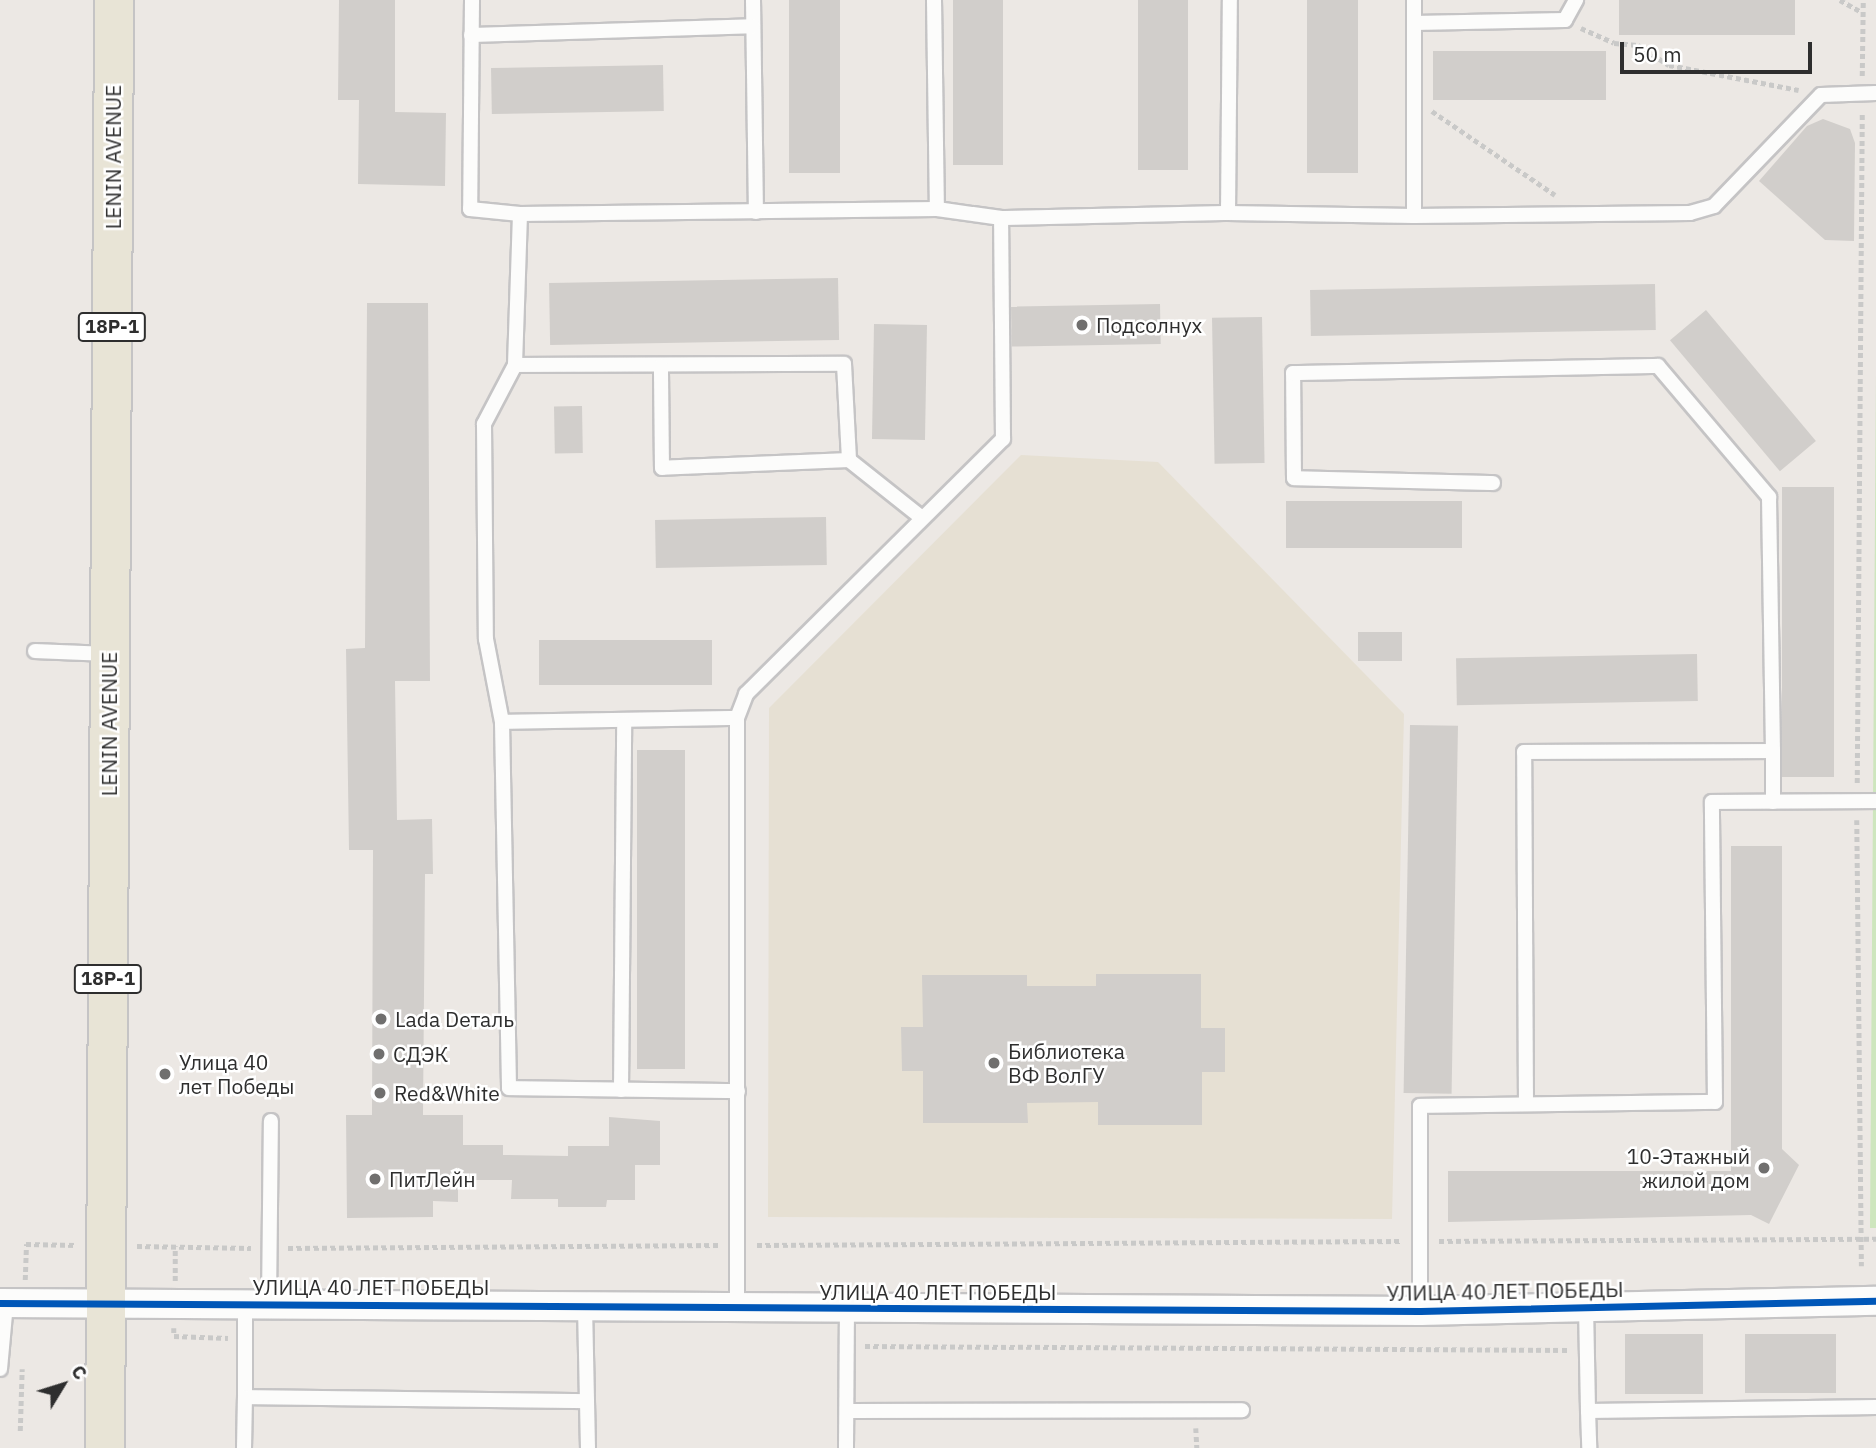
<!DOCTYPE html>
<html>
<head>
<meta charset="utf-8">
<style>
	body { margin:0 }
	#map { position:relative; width:1876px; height:1448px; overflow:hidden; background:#ece8e4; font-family:"IBM Plex Sans",sans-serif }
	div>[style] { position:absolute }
	.education>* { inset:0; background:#e6e0d3 }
	.green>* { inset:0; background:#cee6be }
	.building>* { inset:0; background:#d1cecb; transform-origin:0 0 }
	.path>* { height:4.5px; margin-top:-2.25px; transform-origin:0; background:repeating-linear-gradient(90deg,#c9c9c8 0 5px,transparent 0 8.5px) }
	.roads { filter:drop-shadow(2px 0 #c5c4c5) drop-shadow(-2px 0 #c5c4c5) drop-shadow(0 2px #c5c4c5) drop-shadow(0 -2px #c5c4c5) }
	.service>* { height:14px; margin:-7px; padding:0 7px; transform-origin:7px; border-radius:7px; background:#fcfcfb }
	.minor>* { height:28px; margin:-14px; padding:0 14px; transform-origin:14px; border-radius:14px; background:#fcfcfb }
	.primary>* { height:38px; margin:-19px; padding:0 19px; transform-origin:19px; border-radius:19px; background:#e8e4d6 }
	.cycleway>* { height:7px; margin:-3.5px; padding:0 3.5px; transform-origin:3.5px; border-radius:3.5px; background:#0057b8 }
	.dots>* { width:19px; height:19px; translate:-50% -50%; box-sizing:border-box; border:4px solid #fff; border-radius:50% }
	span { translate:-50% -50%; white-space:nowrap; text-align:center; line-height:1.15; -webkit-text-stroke:5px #fff; paint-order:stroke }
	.shield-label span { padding:2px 5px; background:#fff; border:2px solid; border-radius:5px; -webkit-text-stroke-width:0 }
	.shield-label { font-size:19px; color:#2e2e2e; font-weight:700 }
	.street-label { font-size:21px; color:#2e2e2e }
	.poi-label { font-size:21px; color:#2e2e2e }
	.left { translate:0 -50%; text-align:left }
	.right { translate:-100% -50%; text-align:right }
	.north { position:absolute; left:28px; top:1350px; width:70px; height:70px; -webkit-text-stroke:5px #fff; paint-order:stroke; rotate:52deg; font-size:19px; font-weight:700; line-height:28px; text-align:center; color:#2e2e2e }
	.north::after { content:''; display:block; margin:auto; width:24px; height:32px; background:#2e2e2e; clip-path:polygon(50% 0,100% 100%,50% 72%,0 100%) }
	.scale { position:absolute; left:1620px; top:42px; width:192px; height:32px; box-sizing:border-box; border:4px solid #2e2e2e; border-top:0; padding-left:9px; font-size:21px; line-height:24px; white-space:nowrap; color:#2e2e2e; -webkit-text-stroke:5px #fff; paint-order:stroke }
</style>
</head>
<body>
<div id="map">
	<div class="education">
		<div style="clip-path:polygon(1021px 455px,1158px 462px,1404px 714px,1392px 1219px,768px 1217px,769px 708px)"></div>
	</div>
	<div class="green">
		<div style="clip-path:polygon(1876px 372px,1876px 1228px,1870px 1228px)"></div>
	</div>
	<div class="building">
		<div style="clip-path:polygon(339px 0,395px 0,395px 112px,446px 113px,445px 186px,358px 184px,359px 100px,338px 100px)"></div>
		<div style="left:789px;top:0;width:51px;height:173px"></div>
		<div style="left:953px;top:0;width:50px;height:165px"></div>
		<div style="left:1138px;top:0;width:50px;height:170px"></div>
		<div style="left:1307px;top:0;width:51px;height:173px"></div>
		<div style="left:1619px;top:0;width:176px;height:35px"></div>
		<div style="left:1433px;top:51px;width:173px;height:49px"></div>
		<div style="left:663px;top:65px;width:46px;height:172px;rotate:89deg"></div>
		<div style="clip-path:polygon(1823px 119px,1850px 129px,1855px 143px,1854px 241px,1825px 240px,1759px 181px,1807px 126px)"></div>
		<div style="left:838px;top:278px;width:62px;height:289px;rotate:89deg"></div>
		<div style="left:1655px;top:284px;width:46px;height:345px;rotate:89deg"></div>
		<div style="clip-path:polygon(367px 303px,428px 303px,430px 681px,395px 681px,397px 820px,432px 819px,433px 874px,425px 874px,423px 1115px,463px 1115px,463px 1145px,503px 1145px,503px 1155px,568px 1156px,568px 1146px,609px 1146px,609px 1117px,660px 1121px,660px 1165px,635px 1165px,635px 1200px,607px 1200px,606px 1207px,558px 1207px,558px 1199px,511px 1199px,512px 1180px,458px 1180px,458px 1202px,433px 1201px,433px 1217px,347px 1218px,346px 1115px,372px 1115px,373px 850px,349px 850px,346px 649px,365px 648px)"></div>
		<div style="left:1160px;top:304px;width:40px;height:149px;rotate:89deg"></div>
		<div style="left:1706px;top:310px;width:171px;height:47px;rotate:50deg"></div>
		<div style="left:1262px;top:317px;width:146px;height:50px;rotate:89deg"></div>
		<div style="left:874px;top:324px;width:53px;height:115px;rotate:1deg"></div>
		<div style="left:582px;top:406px;width:47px;height:28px;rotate:89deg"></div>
		<div style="left:1782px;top:487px;width:52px;height:290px"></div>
		<div style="left:1286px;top:501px;width:176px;height:47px"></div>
		<div style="left:826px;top:517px;width:48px;height:171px;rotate:89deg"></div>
		<div style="left:1402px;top:632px;width:29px;height:44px;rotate:90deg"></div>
		<div style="left:712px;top:640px;width:45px;height:173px;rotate:90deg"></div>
		<div style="left:1697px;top:654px;width:47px;height:241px;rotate:89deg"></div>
		<div style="left:1410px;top:725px;width:48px;height:368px;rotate:1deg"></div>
		<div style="left:637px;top:750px;width:48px;height:319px"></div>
		<div style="clip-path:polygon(1731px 846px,1782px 846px,1782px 1149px,1799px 1165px,1769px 1224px,1751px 1215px,1448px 1222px,1448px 1171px,1731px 1171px)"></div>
		<div style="clip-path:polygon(1096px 974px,1201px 974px,1201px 1028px,1225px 1028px,1225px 1072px,1202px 1072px,1202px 1125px,1098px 1125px,1098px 1102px,1027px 1103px,1028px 1123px,923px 1123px,923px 1071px,902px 1071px,901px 1027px,923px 1027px,922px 975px,1027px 975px,1027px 986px,1096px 986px)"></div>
		<div style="left:1625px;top:1334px;width:78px;height:60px"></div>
		<div style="left:1745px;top:1334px;width:91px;height:59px"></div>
	</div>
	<div class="path">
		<div style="left:1840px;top:0;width:25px;rotate:29deg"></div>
		<div style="left:1581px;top:28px;width:36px;rotate:24deg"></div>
		<div style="left:1614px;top:43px;width:24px;rotate:5deg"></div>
		<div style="left:1638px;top:45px;width:37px;rotate:33deg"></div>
		<div style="left:1669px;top:65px;width:132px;rotate:10.9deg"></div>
		<div style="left:1862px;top:76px;width:76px;rotate:-89.2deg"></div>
		<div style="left:1432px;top:111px;width:149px;rotate:34.3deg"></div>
		<div style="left:1857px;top:783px;width:670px;rotate:-89.57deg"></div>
		<div style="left:1857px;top:820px;width:446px;rotate:89.4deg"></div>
		<div style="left:1439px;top:1241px;width:437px;rotate:-0.3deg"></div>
		<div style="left:757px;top:1245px;width:646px;rotate:-0.35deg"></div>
		<div style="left:137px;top:1246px;width:114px;rotate:1deg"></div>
		<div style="left:288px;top:1248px;width:432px;rotate:-0.4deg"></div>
		<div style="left:25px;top:1280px;width:36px;rotate:-88deg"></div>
		<div style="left:26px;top:1244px;width:50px;rotate:1.1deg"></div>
		<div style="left:175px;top:1281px;width:35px;rotate:-90deg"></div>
		<div style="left:174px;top:1328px;width:8px;rotate:90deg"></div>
		<div style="left:174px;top:1336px;width:54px;rotate:2.1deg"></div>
		<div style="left:865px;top:1346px;width:705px;rotate:0.33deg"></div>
		<div style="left:1196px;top:1428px;width:20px;rotate:87deg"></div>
		<div style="left:20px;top:1431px;width:62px;rotate:-88.2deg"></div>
	</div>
	<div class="roads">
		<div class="service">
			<div style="left:472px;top:0;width:209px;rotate:90.5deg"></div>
			<div style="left:470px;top:209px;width:50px;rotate:5.7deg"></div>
			<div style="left:520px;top:214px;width:417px;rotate:-0.7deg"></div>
			<div style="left:937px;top:209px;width:65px;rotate:8deg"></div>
			<div style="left:753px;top:0;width:212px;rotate:89.2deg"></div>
			<div style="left:934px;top:0;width:209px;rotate:89.2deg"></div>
			<div style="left:1414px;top:23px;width:151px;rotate:-1.1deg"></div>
			<div style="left:1565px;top:20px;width:23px;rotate:-61deg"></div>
			<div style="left:471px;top:35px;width:282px;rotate:-1.8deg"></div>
			<div style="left:1228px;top:213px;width:186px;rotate:0.9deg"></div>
			<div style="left:1414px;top:216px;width:276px;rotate:-0.6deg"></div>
			<div style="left:1690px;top:213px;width:25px;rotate:-16deg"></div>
			<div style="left:1714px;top:206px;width:154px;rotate:-46.1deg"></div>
			<div style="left:1821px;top:95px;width:55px;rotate:-2.1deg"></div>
			<div style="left:520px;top:214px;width:151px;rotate:91.9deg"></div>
			<div style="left:515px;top:365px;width:67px;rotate:117.7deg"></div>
			<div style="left:484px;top:424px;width:215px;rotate:89.5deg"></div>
			<div style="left:486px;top:639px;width:85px;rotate:79.1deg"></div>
			<div style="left:502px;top:722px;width:366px;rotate:88.9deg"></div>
			<div style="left:509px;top:1088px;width:229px;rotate:0.8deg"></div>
			<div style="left:1414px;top:216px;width:216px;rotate:-90deg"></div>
			<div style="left:515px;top:365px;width:329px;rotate:-0.2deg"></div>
			<div style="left:844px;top:364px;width:96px;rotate:87deg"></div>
			<div style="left:849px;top:460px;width:187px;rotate:177.6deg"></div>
			<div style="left:662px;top:468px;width:102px;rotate:-90.6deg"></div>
			<div style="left:849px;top:460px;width:92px;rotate:38.4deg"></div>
			<div style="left:1493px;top:483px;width:199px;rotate:-178.6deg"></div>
			<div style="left:1294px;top:478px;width:105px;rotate:-90.5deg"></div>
			<div style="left:1293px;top:373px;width:365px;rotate:-1.1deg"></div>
			<div style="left:1658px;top:366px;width:172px;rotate:49.7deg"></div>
			<div style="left:1769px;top:497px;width:254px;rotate:89.1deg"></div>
			<div style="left:35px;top:651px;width:73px;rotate:2.4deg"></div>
			<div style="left:502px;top:722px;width:235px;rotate:-1deg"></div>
			<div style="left:621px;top:1090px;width:367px;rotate:-89.5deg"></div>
			<div style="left:1526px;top:1104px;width:352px;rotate:-90.3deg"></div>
			<div style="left:1524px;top:752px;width:249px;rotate:-0.2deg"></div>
			<div style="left:1773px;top:751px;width:51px;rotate:90deg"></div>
			<div style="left:269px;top:1303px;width:182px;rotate:-89.4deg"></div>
			<div style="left:245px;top:1304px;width:93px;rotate:90deg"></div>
			<div style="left:245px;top:1397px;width:342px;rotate:0.7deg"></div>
			<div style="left:585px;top:1306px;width:142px;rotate:88.8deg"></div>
			<div style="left:1586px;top:1306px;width:105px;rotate:88.9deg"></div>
			<div style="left:1588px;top:1411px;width:288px;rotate:-0.8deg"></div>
			<div style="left:737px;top:1309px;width:591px;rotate:-90deg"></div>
			<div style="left:737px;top:718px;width:26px;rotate:-69deg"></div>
			<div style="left:746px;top:694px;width:362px;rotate:-44.8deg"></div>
			<div style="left:1003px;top:439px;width:221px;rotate:-90.5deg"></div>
			<div style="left:1001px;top:218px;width:227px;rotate:-1.3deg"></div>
			<div style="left:1228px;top:213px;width:213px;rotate:-89.5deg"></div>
			<div style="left:1420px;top:1311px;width:205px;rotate:-90deg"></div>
			<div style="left:1420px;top:1106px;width:295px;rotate:-0.8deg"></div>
			<div style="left:1715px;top:1102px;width:300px;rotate:-90.6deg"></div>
			<div style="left:1712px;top:802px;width:164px;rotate:-0.3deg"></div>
			<div style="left:0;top:1369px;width:66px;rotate:-84.8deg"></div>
			<div style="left:847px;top:1411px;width:395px;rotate:-0.1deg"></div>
			<div style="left:1588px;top:1411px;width:37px;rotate:88deg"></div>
			<div style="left:244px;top:1448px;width:51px;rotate:-88.9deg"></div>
			<div style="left:846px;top:1448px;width:139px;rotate:-89.6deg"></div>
		</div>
		<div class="minor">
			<div style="left:0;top:1303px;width:1420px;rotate:0.32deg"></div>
			<div style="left:1420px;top:1311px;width:456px;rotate:-1.3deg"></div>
		</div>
		<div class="primary">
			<div style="left:105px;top:1448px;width:1448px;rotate:-89.64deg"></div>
		</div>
	</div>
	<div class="cycleway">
		<div style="left:0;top:1303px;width:1420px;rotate:0.32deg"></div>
		<div style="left:1420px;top:1311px;width:456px;rotate:-1.3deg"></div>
	</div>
	<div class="dots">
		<div style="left:1082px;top:325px;background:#706f6e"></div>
		<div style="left:381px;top:1019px;background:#706f6e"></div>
		<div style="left:379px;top:1054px;background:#706f6e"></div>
		<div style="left:994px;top:1063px;background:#706f6e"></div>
		<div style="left:165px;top:1074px;background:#706f6e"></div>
		<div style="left:380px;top:1093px;background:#706f6e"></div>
		<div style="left:1764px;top:1168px;background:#706f6e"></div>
		<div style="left:375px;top:1179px;background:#706f6e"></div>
	</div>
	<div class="shield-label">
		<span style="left:112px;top:327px">18Р-1</span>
		<span style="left:108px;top:979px">18Р-1</span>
	</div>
	<div class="street-label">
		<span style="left:113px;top:157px;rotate:-90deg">LENIN AVENUE</span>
		<span style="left:109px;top:724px;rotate:-90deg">LENIN AVENUE</span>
		<span style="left:371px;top:1287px">УЛИЦА 40 ЛЕТ ПОБЕДЫ</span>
		<span style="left:1505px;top:1291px;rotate:-1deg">УЛИЦА 40 ЛЕТ ПОБЕДЫ</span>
		<span style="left:938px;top:1292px">УЛИЦА 40 ЛЕТ ПОБЕДЫ</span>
	</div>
	<div class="poi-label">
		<span class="left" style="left:1096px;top:325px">Подсолнух</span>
		<span class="left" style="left:395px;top:1019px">Lada Dеталь</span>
		<span class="left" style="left:1008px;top:1063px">Библиотека<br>ВФ ВолГУ</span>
		<span class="left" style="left:393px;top:1054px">СДЭК</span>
		<span class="left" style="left:179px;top:1074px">Улица 40<br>лет Победы</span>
		<span class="left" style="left:394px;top:1093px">Red&amp;White</span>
		<span class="right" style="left:1750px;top:1168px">10-Этажный<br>жилой дом</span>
		<span class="left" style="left:389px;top:1179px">ПитЛейн</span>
	</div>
	<div class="north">С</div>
	<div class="scale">50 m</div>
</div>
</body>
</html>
